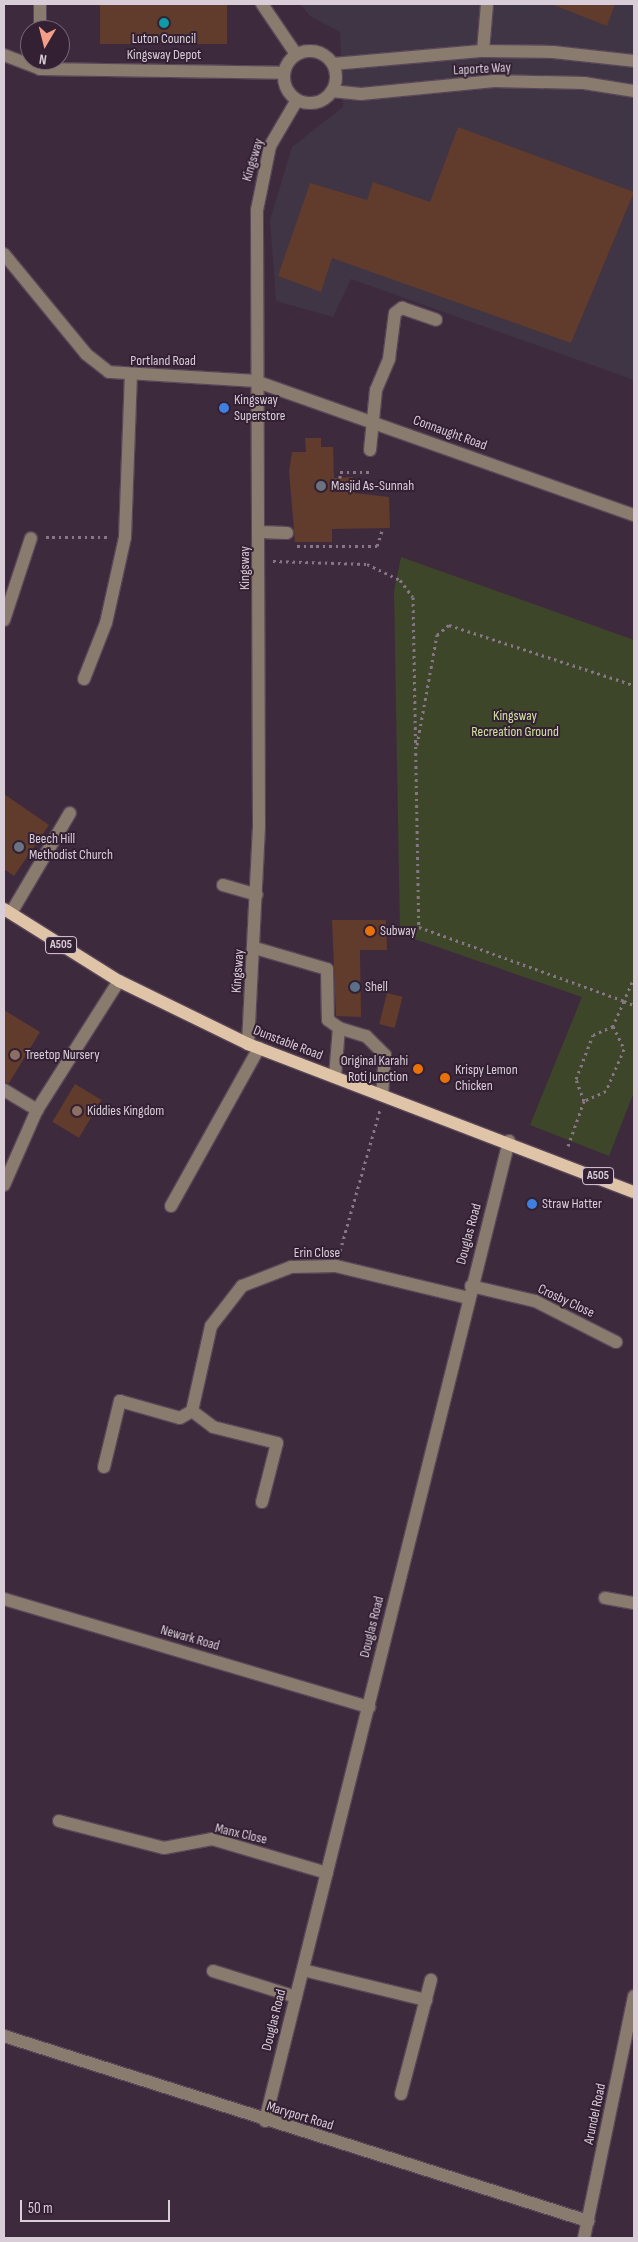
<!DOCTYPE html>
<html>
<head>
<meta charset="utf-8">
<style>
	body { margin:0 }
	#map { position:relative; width:638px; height:2242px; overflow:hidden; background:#3e2a3d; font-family:"Sofia Sans Condensed",sans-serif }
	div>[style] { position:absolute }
	.industrial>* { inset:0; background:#3f3545 }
	.green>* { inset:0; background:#3e4629 }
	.building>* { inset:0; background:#613b2c; transform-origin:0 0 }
	.path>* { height:3px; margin-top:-1.5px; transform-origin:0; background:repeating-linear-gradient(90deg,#877786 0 2.5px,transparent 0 6.5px) }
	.roads { filter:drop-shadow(1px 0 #5a4759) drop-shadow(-1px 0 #5a4759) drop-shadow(0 1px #5a4759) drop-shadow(0 -1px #5a4759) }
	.minor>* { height:12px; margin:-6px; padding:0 6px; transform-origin:6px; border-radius:6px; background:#897b6d }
	.minor>.ring { margin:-6px; padding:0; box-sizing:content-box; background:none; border:12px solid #897b6d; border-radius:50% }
	.major>* { height:12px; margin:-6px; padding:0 6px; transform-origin:6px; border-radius:6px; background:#e0c4a7 }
	.dots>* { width:14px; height:14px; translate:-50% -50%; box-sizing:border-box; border:2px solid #332033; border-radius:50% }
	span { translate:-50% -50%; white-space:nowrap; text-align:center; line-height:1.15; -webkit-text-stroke:4px #332033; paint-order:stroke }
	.shield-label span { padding:1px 4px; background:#332033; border:1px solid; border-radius:4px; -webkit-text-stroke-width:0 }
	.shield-label { font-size:12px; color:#d9cdd8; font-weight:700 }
	.poi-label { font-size:14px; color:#d9cdd8 }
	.left { translate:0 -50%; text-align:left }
	.right { translate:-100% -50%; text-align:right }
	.street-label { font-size:14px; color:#d9cdd8 }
	.park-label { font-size:14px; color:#d1e3a0 }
	.frame { position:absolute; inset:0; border:5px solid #d9cdd8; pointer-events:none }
	.north { position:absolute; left:20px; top:20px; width:50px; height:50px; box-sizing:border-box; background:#332033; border:1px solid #756575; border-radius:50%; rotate:188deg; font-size:14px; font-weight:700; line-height:20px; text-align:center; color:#d9cdd8 }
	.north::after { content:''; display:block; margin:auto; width:18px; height:22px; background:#f49e87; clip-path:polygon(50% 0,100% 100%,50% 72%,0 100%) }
	.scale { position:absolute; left:20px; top:2200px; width:150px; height:22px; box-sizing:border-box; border:2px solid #d9cdd8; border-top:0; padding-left:6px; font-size:15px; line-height:18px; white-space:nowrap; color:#d9cdd8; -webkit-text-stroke:4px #332033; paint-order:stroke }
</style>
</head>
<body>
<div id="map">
	<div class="industrial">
		<div style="clip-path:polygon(300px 4px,634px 4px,634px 380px,351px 279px,333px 317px,276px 301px,270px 220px,292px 147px,343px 107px,340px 32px,310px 16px)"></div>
	</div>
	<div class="green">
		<div style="clip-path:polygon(401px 557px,634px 640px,634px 1092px,609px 1156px,530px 1125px,582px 997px,400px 934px,394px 591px)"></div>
	</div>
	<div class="building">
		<div style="left:100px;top:4px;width:127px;height:40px"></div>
		<div style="clip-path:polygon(551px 4px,615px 4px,607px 26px)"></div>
		<div style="clip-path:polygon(458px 127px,634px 192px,571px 343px,332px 258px,321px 292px,278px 276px,310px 183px,367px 200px,373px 182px,430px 202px)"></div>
		<div style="clip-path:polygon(305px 438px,321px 438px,321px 447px,333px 447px,334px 478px,353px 477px,354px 493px,389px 497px,390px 528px,332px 529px,332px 542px,295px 542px,289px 471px,292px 452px,306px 452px)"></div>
		<div style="clip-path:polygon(4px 794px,49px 825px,14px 876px,4px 869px)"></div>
		<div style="clip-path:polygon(332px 920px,386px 920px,387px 950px,360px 950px,361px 1017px,336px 1016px)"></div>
		<div style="left:387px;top:993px;width:16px;height:32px;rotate:14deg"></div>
		<div style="clip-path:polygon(4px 1010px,40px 1032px,9px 1083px,4px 1082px)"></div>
		<div style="left:75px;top:1084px;width:31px;height:44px;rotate:31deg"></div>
	</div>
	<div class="path">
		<div style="left:340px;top:478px;width:6px;rotate:-90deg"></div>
		<div style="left:340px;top:472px;width:29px"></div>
		<div style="left:46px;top:537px;width:63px"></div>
		<div style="left:297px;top:546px;width:80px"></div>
		<div style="left:377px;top:546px;width:19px;rotate:-72deg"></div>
		<div style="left:273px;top:561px;width:94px;rotate:1.8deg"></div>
		<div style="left:367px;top:564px;width:37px;rotate:26deg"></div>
		<div style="left:400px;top:580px;width:21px;rotate:53deg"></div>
		<div style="left:413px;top:597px;width:330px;rotate:89deg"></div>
		<div style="left:419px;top:927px;width:218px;rotate:19.8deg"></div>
		<div style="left:624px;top:1001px;width:27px;rotate:114deg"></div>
		<div style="left:417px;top:745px;width:112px;rotate:-79.7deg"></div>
		<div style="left:437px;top:635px;width:16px;rotate:-40deg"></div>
		<div style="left:449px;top:625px;width:194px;rotate:18deg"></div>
		<div style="left:632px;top:982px;width:21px;rotate:113deg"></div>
		<div style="left:624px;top:1001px;width:11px;rotate:22deg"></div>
		<div style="left:568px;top:1146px;width:48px;rotate:-70.4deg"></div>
		<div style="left:584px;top:1101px;width:23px;rotate:-110deg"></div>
		<div style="left:576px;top:1079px;width:47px;rotate:-68.9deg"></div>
		<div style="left:593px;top:1035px;width:22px;rotate:-24deg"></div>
		<div style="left:613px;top:1026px;width:25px;rotate:64deg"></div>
		<div style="left:624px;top:1049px;width:46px;rotate:113.2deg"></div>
		<div style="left:606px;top:1091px;width:24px;rotate:156deg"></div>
		<div style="left:340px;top:1251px;width:147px;rotate:-74.2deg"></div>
	</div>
	<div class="roads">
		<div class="minor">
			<div style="left:40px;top:4px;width:26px;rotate:90deg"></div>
			<div style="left:262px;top:4px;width:60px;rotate:55.8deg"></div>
			<div class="ring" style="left:284px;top:51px;width:40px;height:40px"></div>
			<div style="left:483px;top:51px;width:47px;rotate:-85.1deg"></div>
			<div style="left:4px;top:55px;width:39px;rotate:21deg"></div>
			<div style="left:40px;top:60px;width:9px;rotate:90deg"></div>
			<div style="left:40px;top:69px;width:244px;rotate:0.9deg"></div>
			<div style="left:333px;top:64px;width:151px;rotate:-5deg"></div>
			<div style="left:483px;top:51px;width:70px;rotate:0.8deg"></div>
			<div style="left:553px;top:52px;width:81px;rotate:6.3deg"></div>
			<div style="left:332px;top:91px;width:29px;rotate:6deg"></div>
			<div style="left:361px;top:94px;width:134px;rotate:-5.6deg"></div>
			<div style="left:494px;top:81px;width:90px;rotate:1.3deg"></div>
			<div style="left:584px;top:83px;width:51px;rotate:9.1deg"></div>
			<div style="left:4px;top:254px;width:129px;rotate:50.6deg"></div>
			<div style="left:86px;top:354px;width:29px;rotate:38deg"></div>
			<div style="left:109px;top:372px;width:146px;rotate:3.5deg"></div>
			<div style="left:255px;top:381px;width:402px;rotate:19.5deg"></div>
			<div style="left:370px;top:450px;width:60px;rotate:-84.3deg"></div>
			<div style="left:376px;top:390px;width:34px;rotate:-67deg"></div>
			<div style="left:389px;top:359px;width:46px;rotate:-82.6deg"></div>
			<div style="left:395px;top:313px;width:9px;rotate:-36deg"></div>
			<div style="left:402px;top:308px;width:36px;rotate:19deg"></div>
			<div style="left:260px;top:532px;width:27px;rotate:2deg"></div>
			<div style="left:4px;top:620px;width:86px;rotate:-71.8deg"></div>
			<div style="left:84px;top:679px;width:60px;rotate:-68.6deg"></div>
			<div style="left:106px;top:623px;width:88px;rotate:-77.5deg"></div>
			<div style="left:125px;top:537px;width:161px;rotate:-87.9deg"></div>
			<div style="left:223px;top:885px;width:35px;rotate:16deg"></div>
			<div style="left:11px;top:913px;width:116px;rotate:-59.5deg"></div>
			<div style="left:255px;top:948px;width:75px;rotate:16.3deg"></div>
			<div style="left:327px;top:969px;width:51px;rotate:88.9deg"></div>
			<div style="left:328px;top:1020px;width:14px;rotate:36deg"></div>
			<div style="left:339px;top:1028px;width:49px;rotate:94.7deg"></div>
			<div style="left:339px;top:1028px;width:28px;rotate:17deg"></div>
			<div style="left:366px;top:1036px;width:27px;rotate:45deg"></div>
			<div style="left:385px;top:1055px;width:40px;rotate:94.3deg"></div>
			<div style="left:248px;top:1044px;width:217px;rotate:-87.1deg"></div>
			<div style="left:259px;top:827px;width:617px;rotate:-90.19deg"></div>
			<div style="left:257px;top:210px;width:65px;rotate:-78.5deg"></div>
			<div style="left:270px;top:146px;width:53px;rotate:-59.6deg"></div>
			<div style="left:4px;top:1090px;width:39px;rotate:31deg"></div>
			<div style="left:4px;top:1185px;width:82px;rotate:-66.3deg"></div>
			<div style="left:37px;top:1110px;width:153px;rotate:-57.6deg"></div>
			<div style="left:171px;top:1206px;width:181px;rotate:-60.9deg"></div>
			<div style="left:471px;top:1286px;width:66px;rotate:13.2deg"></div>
			<div style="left:535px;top:1301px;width:91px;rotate:26.8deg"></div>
			<div style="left:192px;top:1411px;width:87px;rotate:-77.4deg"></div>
			<div style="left:211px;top:1326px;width:51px;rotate:-52.2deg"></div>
			<div style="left:242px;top:1286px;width:53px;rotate:-21.2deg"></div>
			<div style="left:291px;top:1267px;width:45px;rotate:-1.3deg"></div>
			<div style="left:336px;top:1266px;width:136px;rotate:13.6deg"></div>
			<div style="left:192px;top:1411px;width:26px;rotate:37deg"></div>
			<div style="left:213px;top:1427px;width:66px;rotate:14deg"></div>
			<div style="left:277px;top:1443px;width:61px;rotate:104.3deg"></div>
			<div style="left:104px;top:1467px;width:68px;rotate:-76.4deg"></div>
			<div style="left:120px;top:1401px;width:62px;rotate:15.8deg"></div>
			<div style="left:180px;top:1418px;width:14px;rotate:-30deg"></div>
			<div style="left:605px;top:1598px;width:29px;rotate:10deg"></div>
			<div style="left:4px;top:1599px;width:381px;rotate:16.5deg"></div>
			<div style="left:59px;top:1821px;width:108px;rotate:14.4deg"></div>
			<div style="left:164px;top:1848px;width:49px;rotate:-10.6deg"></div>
			<div style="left:212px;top:1839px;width:120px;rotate:16.5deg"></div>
			<div style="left:303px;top:1970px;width:127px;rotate:13.7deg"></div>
			<div style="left:213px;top:1971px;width:87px;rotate:17.4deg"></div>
			<div style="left:4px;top:2036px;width:613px;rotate:17.58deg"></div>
			<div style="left:401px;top:2094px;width:118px;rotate:-75.3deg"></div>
			<div style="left:265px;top:2121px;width:1010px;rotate:-76.02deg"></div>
			<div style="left:584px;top:2238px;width:247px;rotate:-78.3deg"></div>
		</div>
		<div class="major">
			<div style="left:4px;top:909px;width:136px;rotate:32.1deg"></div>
			<div style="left:119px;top:981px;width:144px;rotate:26deg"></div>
			<div style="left:248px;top:1044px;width:413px;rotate:21deg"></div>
		</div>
	</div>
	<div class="dots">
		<div style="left:164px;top:23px;background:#0f9aa8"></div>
		<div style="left:224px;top:408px;background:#3f7fe0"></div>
		<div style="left:321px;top:486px;background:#6b7280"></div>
		<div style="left:19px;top:847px;background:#6b7280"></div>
		<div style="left:370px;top:931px;background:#e8710a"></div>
		<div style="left:355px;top:987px;background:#5c6f8a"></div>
		<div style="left:15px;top:1055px;background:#8d6e63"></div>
		<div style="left:418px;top:1069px;background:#e8710a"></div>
		<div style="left:445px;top:1078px;background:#e8710a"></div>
		<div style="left:77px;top:1111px;background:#8d6e63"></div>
		<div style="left:532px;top:1204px;background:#3f7fe0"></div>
	</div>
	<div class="shield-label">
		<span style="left:61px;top:945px">A505</span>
		<span style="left:598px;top:1176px">A505</span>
	</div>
	<div class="poi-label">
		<span style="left:164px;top:47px">Luton Council<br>Kingsway Depot</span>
		<span class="left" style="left:234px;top:408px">Kingsway<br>Superstore</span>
		<span class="left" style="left:331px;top:486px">Masjid As-Sunnah</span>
		<span class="left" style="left:29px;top:847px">Beech Hill<br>Methodist Church</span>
		<span class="left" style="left:380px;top:931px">Subway</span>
		<span class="left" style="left:365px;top:987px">Shell</span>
		<span class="left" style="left:25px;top:1055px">Treetop Nursery</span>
		<span class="right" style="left:408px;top:1069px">Original Karahi<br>Roti Junction</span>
		<span class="left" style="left:455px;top:1078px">Krispy Lemon<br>Chicken</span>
		<span class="left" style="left:87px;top:1111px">Kiddies Kingdom</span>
		<span class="left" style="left:542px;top:1204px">Straw Hatter</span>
	</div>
	<div class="street-label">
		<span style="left:482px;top:69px;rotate:-3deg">Laporte Way</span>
		<span style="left:253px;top:160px;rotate:-73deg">Kingsway</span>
		<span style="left:163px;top:361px">Portland Road</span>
		<span style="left:450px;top:433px;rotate:20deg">Connaught Road</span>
		<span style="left:245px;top:568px;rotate:-90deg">Kingsway</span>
		<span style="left:238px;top:971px;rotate:-86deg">Kingsway</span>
		<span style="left:288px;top:1043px;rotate:21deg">Dunstable Road</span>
		<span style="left:469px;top:1234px;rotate:-75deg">Douglas Road</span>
		<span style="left:317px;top:1253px">Erin Close</span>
		<span style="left:566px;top:1301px;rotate:25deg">Crosby Close</span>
		<span style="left:372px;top:1627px;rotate:-76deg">Douglas Road</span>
		<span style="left:190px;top:1638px;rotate:16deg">Newark Road</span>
		<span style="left:241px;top:1834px;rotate:13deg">Manx Close</span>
		<span style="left:274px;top:2020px;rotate:-76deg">Douglas Road</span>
		<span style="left:595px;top:2114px;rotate:-78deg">Arundel Road</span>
		<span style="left:300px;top:2116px;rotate:17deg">Maryport Road</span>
	</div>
	<div class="park-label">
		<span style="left:515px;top:724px">Kingsway<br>Recreation Ground</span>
	</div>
	<div class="frame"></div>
	<div class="north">N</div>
	<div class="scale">50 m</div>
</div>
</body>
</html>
